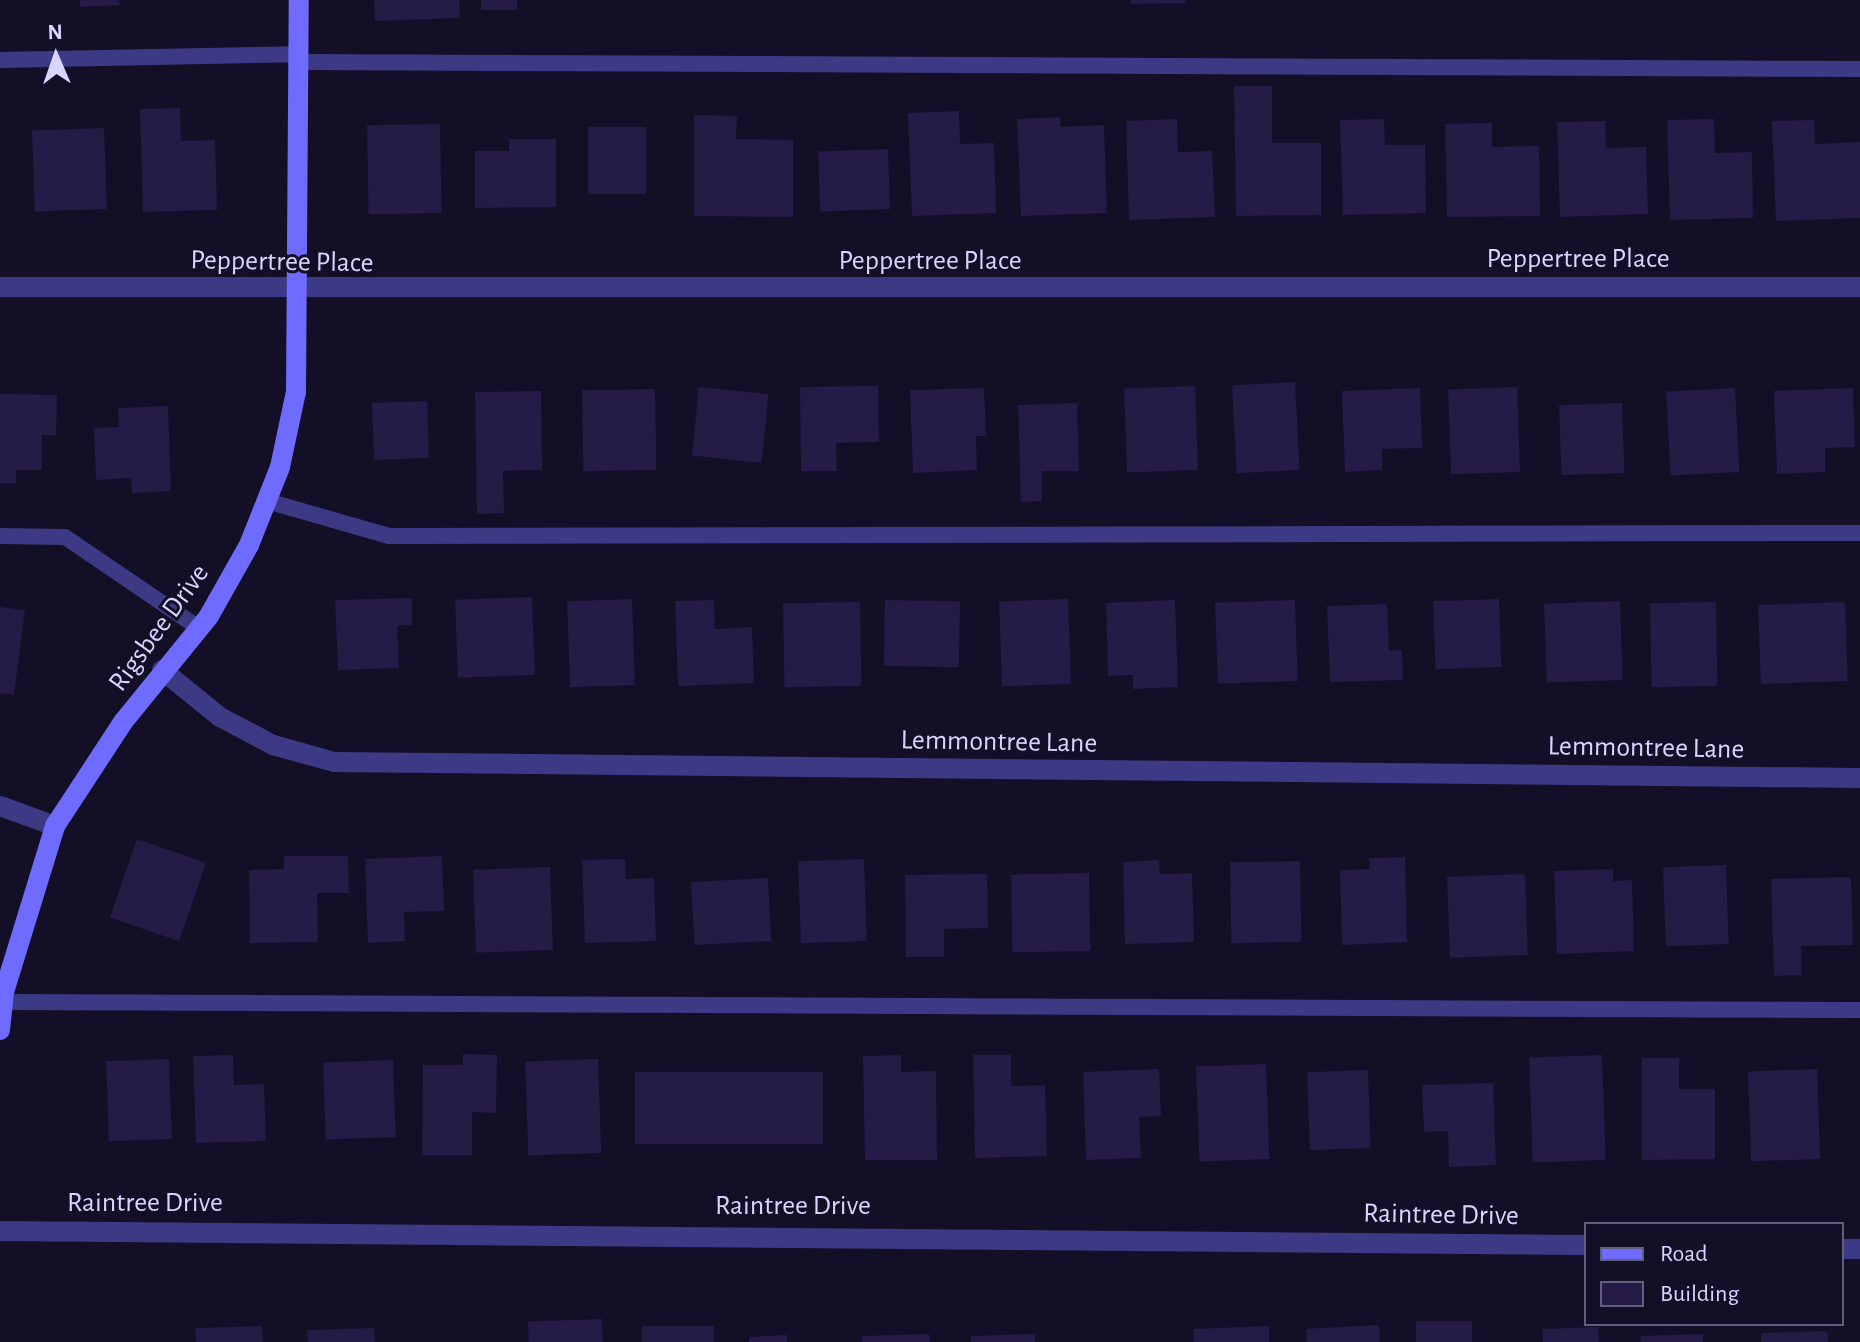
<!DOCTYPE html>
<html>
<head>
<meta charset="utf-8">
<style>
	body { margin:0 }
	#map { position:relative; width:1860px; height:1342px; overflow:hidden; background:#130f26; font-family:"Alegreya Sans",sans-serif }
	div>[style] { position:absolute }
	.building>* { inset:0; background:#241b47; transform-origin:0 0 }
	.lane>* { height:16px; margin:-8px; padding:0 8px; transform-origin:8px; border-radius:8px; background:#3d3a85 }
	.street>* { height:20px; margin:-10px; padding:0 10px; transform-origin:10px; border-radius:10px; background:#3d3a85 }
	.secondary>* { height:20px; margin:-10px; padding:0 10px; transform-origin:10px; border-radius:10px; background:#6f6bff }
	span { translate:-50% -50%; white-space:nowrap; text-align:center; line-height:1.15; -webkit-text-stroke:6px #130f26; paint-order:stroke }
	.street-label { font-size:28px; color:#d9d4ff }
	.legend { position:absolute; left:1584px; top:1222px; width:260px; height:104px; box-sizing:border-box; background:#130f26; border:2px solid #625e7d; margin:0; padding:10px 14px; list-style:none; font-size:24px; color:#d9d4ff }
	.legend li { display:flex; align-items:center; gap:16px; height:40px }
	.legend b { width:40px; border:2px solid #625e7d }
	.north { position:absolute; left:16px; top:16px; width:80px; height:80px; -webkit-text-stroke:6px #130f26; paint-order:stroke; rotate:358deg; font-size:22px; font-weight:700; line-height:32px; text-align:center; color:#d9d4ff }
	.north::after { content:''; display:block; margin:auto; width:28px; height:36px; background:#d9d4ff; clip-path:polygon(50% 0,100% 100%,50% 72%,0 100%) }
</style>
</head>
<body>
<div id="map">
	<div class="building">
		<div style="clip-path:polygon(80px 0,119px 0,120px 5px,80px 7px)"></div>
		<div style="clip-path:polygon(374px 0,459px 0,460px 18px,375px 21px)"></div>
		<div style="left:481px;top:0;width:36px;height:10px"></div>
		<div style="clip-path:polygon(1131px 0,1185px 0,1185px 3px,1131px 4px)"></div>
		<div style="clip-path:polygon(1234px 86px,1272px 86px,1272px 143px,1321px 143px,1321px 215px,1236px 216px)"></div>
		<div style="clip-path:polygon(180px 108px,181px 141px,215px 140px,217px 210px,143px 212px,140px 109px)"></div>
		<div style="clip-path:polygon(959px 111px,960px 144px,994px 143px,996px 213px,912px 216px,908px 113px)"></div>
		<div style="clip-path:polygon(694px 115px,737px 116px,736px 139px,793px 140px,793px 217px,694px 216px)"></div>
		<div style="clip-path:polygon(1060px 117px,1061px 127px,1104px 125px,1107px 213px,1021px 216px,1017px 119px)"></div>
		<div style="clip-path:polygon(1177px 119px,1178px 152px,1212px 151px,1215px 217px,1129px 220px,1126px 121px)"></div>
		<div style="clip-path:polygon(1384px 119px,1385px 145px,1425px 145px,1426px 213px,1343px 215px,1340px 120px)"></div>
		<div style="clip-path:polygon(1714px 119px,1715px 153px,1752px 152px,1753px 218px,1670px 220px,1667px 120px)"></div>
		<div style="clip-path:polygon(1814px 120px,1815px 144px,1860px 142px,1860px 218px,1776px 221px,1772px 121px)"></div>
		<div style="clip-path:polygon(1605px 121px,1606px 148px,1646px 147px,1648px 214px,1560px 217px,1557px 122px)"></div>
		<div style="clip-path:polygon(1492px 123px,1492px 147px,1539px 146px,1540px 216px,1447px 217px,1445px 124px)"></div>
		<div style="left:440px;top:124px;width:89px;height:73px;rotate:89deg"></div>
		<div style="left:646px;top:127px;width:67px;height:58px;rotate:90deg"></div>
		<div style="left:104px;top:128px;width:81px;height:72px;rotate:88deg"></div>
		<div style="clip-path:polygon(509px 139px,556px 139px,556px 207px,475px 208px,475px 151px,509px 151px)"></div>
		<div style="left:888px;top:149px;width:60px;height:70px;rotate:88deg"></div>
		<div style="left:1295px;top:382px;width:88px;height:63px;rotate:87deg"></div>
		<div style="clip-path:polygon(878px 386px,879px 442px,836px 443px,837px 471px,801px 471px,800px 387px)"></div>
		<div style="left:1195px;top:386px;width:84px;height:71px;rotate:88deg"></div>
		<div style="left:699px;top:387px;width:70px;height:69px;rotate:6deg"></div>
		<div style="left:1517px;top:387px;width:85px;height:69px;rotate:88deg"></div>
		<div style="clip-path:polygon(984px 388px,986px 436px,976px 436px,977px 470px,913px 473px,910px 390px)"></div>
		<div style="clip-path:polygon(1420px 388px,1422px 448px,1382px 449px,1382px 470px,1345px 472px,1342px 391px)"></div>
		<div style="left:1735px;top:388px;width:84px;height:69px;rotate:87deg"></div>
		<div style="clip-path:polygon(1853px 388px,1855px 447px,1825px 448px,1825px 472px,1777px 474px,1774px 391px)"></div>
		<div style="left:655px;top:389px;width:81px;height:73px;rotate:89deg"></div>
		<div style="clip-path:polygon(541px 391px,542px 470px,503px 471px,504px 513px,477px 514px,475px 392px)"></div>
		<div style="clip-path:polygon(0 394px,57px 395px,56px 435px,42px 435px,42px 470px,16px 470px,16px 483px,0 483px)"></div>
		<div style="left:427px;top:401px;width:57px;height:55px;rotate:88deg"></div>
		<div style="clip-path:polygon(1077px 403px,1079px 471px,1042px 471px,1042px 501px,1021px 502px,1018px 405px)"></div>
		<div style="left:1622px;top:403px;width:70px;height:63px;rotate:88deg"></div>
		<div style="clip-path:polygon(168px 406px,171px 491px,132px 493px,131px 478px,96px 480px,94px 428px,119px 427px,118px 408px)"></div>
		<div style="left:532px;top:597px;width:78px;height:77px;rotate:88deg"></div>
		<div style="clip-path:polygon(412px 598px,412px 625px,397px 625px,399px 668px,338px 670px,335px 600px)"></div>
		<div style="left:632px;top:599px;width:86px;height:65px;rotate:88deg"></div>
		<div style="left:1068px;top:599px;width:85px;height:69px;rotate:88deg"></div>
		<div style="left:1499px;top:599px;width:68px;height:66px;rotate:88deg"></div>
		<div style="clip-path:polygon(714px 600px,715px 629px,752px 627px,754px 683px,678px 686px,675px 601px)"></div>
		<div style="left:885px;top:600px;width:75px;height:66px;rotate:1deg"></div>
		<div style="clip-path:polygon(1175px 600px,1178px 687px,1133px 689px,1133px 675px,1108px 676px,1106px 603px)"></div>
		<div style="left:1295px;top:600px;width:81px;height:80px;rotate:88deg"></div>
		<div style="left:1620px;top:601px;width:79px;height:76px;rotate:88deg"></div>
		<div style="left:860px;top:602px;width:84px;height:77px;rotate:89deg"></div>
		<div style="left:1716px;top:602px;width:84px;height:66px;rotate:89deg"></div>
		<div style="left:1845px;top:602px;width:79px;height:87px;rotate:88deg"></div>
		<div style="clip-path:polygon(1387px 604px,1389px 651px,1402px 650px,1403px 680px,1330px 682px,1327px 606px)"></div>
		<div style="clip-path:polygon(0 607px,25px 610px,14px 695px,0 693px)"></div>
		<div style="left:137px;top:839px;width:73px;height:83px;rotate:19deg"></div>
		<div style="clip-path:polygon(284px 856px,348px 856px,349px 893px,317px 893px,318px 942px,250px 943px,249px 870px,284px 869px)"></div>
		<div style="clip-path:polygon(442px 856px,444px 911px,404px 912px,405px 941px,368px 943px,365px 859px)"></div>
		<div style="clip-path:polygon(1405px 857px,1407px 942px,1342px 945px,1340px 870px,1370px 869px,1369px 858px)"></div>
		<div style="clip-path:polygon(625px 859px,626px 879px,654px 878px,656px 941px,585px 943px,582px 860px)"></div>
		<div style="left:864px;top:859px;width:82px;height:66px;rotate:88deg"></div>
		<div style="clip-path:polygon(1159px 860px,1160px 874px,1192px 873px,1194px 942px,1125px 944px,1123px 862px)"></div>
		<div style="left:1300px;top:861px;width:81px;height:70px;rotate:89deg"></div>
		<div style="left:1726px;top:865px;width:79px;height:63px;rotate:88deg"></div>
		<div style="left:550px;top:867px;width:83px;height:77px;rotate:88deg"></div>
		<div style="clip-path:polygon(1613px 869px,1613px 881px,1632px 880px,1634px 951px,1557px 954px,1554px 871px)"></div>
		<div style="left:1089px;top:873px;width:78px;height:78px;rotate:89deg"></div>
		<div style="clip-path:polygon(987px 874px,988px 928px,944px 929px,944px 957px,906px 957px,905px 875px)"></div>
		<div style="left:1525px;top:874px;width:81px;height:78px;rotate:88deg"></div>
		<div style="clip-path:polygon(1851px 877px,1853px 945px,1801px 946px,1802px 975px,1774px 976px,1771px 879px)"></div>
		<div style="left:768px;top:878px;width:63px;height:77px;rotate:87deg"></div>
		<div style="clip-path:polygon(463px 1054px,497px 1055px,496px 1113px,472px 1112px,472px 1155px,422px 1155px,423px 1065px,463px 1065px)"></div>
		<div style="clip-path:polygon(233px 1055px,234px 1085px,264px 1084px,266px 1141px,196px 1143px,193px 1056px)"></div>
		<div style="clip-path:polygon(901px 1055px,901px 1072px,936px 1071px,937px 1160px,865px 1160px,863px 1056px)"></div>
		<div style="clip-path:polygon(973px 1055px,1011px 1055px,1011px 1086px,1045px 1085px,1047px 1156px,975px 1158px)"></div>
		<div style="left:1602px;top:1055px;width:105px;height:73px;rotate:88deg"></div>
		<div style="clip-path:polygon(1642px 1058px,1679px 1058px,1679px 1089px,1715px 1089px,1715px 1159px,1642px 1160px)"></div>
		<div style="left:169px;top:1059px;width:80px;height:63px;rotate:88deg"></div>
		<div style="left:598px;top:1059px;width:94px;height:73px;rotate:88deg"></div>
		<div style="left:393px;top:1060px;width:77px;height:70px;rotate:88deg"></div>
		<div style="left:1266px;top:1064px;width:95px;height:70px;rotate:88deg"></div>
		<div style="clip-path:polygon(1159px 1069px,1161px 1116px,1139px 1117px,1141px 1158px,1086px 1160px,1083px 1072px)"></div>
		<div style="left:1817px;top:1069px;width:90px;height:69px;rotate:88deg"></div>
		<div style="left:1368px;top:1070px;width:78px;height:61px;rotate:88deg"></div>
		<div style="left:635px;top:1072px;width:188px;height:72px"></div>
		<div style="clip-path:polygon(1493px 1083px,1496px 1165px,1449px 1167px,1448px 1131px,1424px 1132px,1422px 1085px)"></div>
		<div style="left:602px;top:1319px;width:23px;height:74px;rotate:88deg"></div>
		<div style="left:1416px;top:1321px;width:56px;height:21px"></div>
		<div style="left:1379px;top:1325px;width:17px;height:73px;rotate:87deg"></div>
		<div style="clip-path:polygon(262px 1326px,263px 1342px,196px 1342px,195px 1328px)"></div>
		<div style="left:642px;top:1326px;width:72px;height:16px"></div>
		<div style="clip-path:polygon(1269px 1326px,1269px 1342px,1194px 1342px,1194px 1329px)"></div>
		<div style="clip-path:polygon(1598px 1327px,1599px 1342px,1543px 1342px,1542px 1329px)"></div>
		<div style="clip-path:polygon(374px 1328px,375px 1342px,308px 1342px,307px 1330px)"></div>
		<div style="clip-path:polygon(1827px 1331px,1828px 1342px,1761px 1342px,1761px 1333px)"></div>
		<div style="clip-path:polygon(929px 1334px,930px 1342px,862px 1342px,862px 1336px)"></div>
		<div style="clip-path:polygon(1035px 1334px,1035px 1342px,971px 1342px,971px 1336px)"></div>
		<div style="clip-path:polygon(1703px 1334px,1703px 1342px,1641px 1342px,1640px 1336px)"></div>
		<div style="clip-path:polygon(787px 1335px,787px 1342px,749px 1342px,749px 1337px)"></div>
	</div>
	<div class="lane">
		<div style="left:0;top:60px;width:299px;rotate:-1.1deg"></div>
		<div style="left:299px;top:62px;width:1561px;rotate:0.26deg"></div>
		<div style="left:267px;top:501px;width:127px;rotate:16deg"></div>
		<div style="left:389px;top:536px;width:1471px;rotate:-0.12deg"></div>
		<div style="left:0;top:536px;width:65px;rotate:0.9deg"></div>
		<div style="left:65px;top:537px;width:162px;rotate:34.2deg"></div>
		<div style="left:0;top:1002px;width:1860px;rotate:0.25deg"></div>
	</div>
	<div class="street">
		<div style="left:0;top:287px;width:1860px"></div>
		<div style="left:162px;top:670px;width:75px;rotate:39deg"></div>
		<div style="left:220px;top:717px;width:60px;rotate:27.8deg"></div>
		<div style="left:273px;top:745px;width:63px;rotate:15.6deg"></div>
		<div style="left:334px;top:762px;width:1526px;rotate:0.6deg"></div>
		<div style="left:0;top:806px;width:59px;rotate:20deg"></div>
		<div style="left:0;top:1231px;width:1586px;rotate:0.51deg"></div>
		<div style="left:1842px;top:1249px;width:18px"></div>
	</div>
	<div class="secondary">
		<div style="left:0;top:1030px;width:38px;rotate:-84deg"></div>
		<div style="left:4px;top:992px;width:174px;rotate:-72.9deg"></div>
		<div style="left:55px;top:826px;width:124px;rotate:-56.8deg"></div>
		<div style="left:123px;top:722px;width:136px;rotate:-50.9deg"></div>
		<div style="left:209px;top:616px;width:81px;rotate:-60.6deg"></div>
		<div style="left:249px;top:545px;width:84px;rotate:-68.3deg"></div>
		<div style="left:280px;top:467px;width:77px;rotate:-78deg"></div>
		<div style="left:296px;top:392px;width:392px;rotate:-89.6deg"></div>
	</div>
	<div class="street-label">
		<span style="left:1578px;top:259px">Peppertree Place</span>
		<span style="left:930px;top:261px">Peppertree Place</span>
		<span style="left:282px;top:262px;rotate:1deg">Peppertree Place</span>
		<span style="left:159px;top:628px;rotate:-54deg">Rigsbee Drive</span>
		<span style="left:999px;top:742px;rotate:1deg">Lemmontree Lane</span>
		<span style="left:1646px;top:748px;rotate:1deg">Lemmontree Lane</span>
		<span style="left:145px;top:1203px">Raintree Drive</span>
		<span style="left:793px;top:1206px">Raintree Drive</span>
		<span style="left:1441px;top:1215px;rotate:1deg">Raintree Drive</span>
	</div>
	<ul class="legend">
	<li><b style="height:10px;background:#6f6bff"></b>Road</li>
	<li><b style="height:22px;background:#241b47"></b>Building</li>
	</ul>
	<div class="north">N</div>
</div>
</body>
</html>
